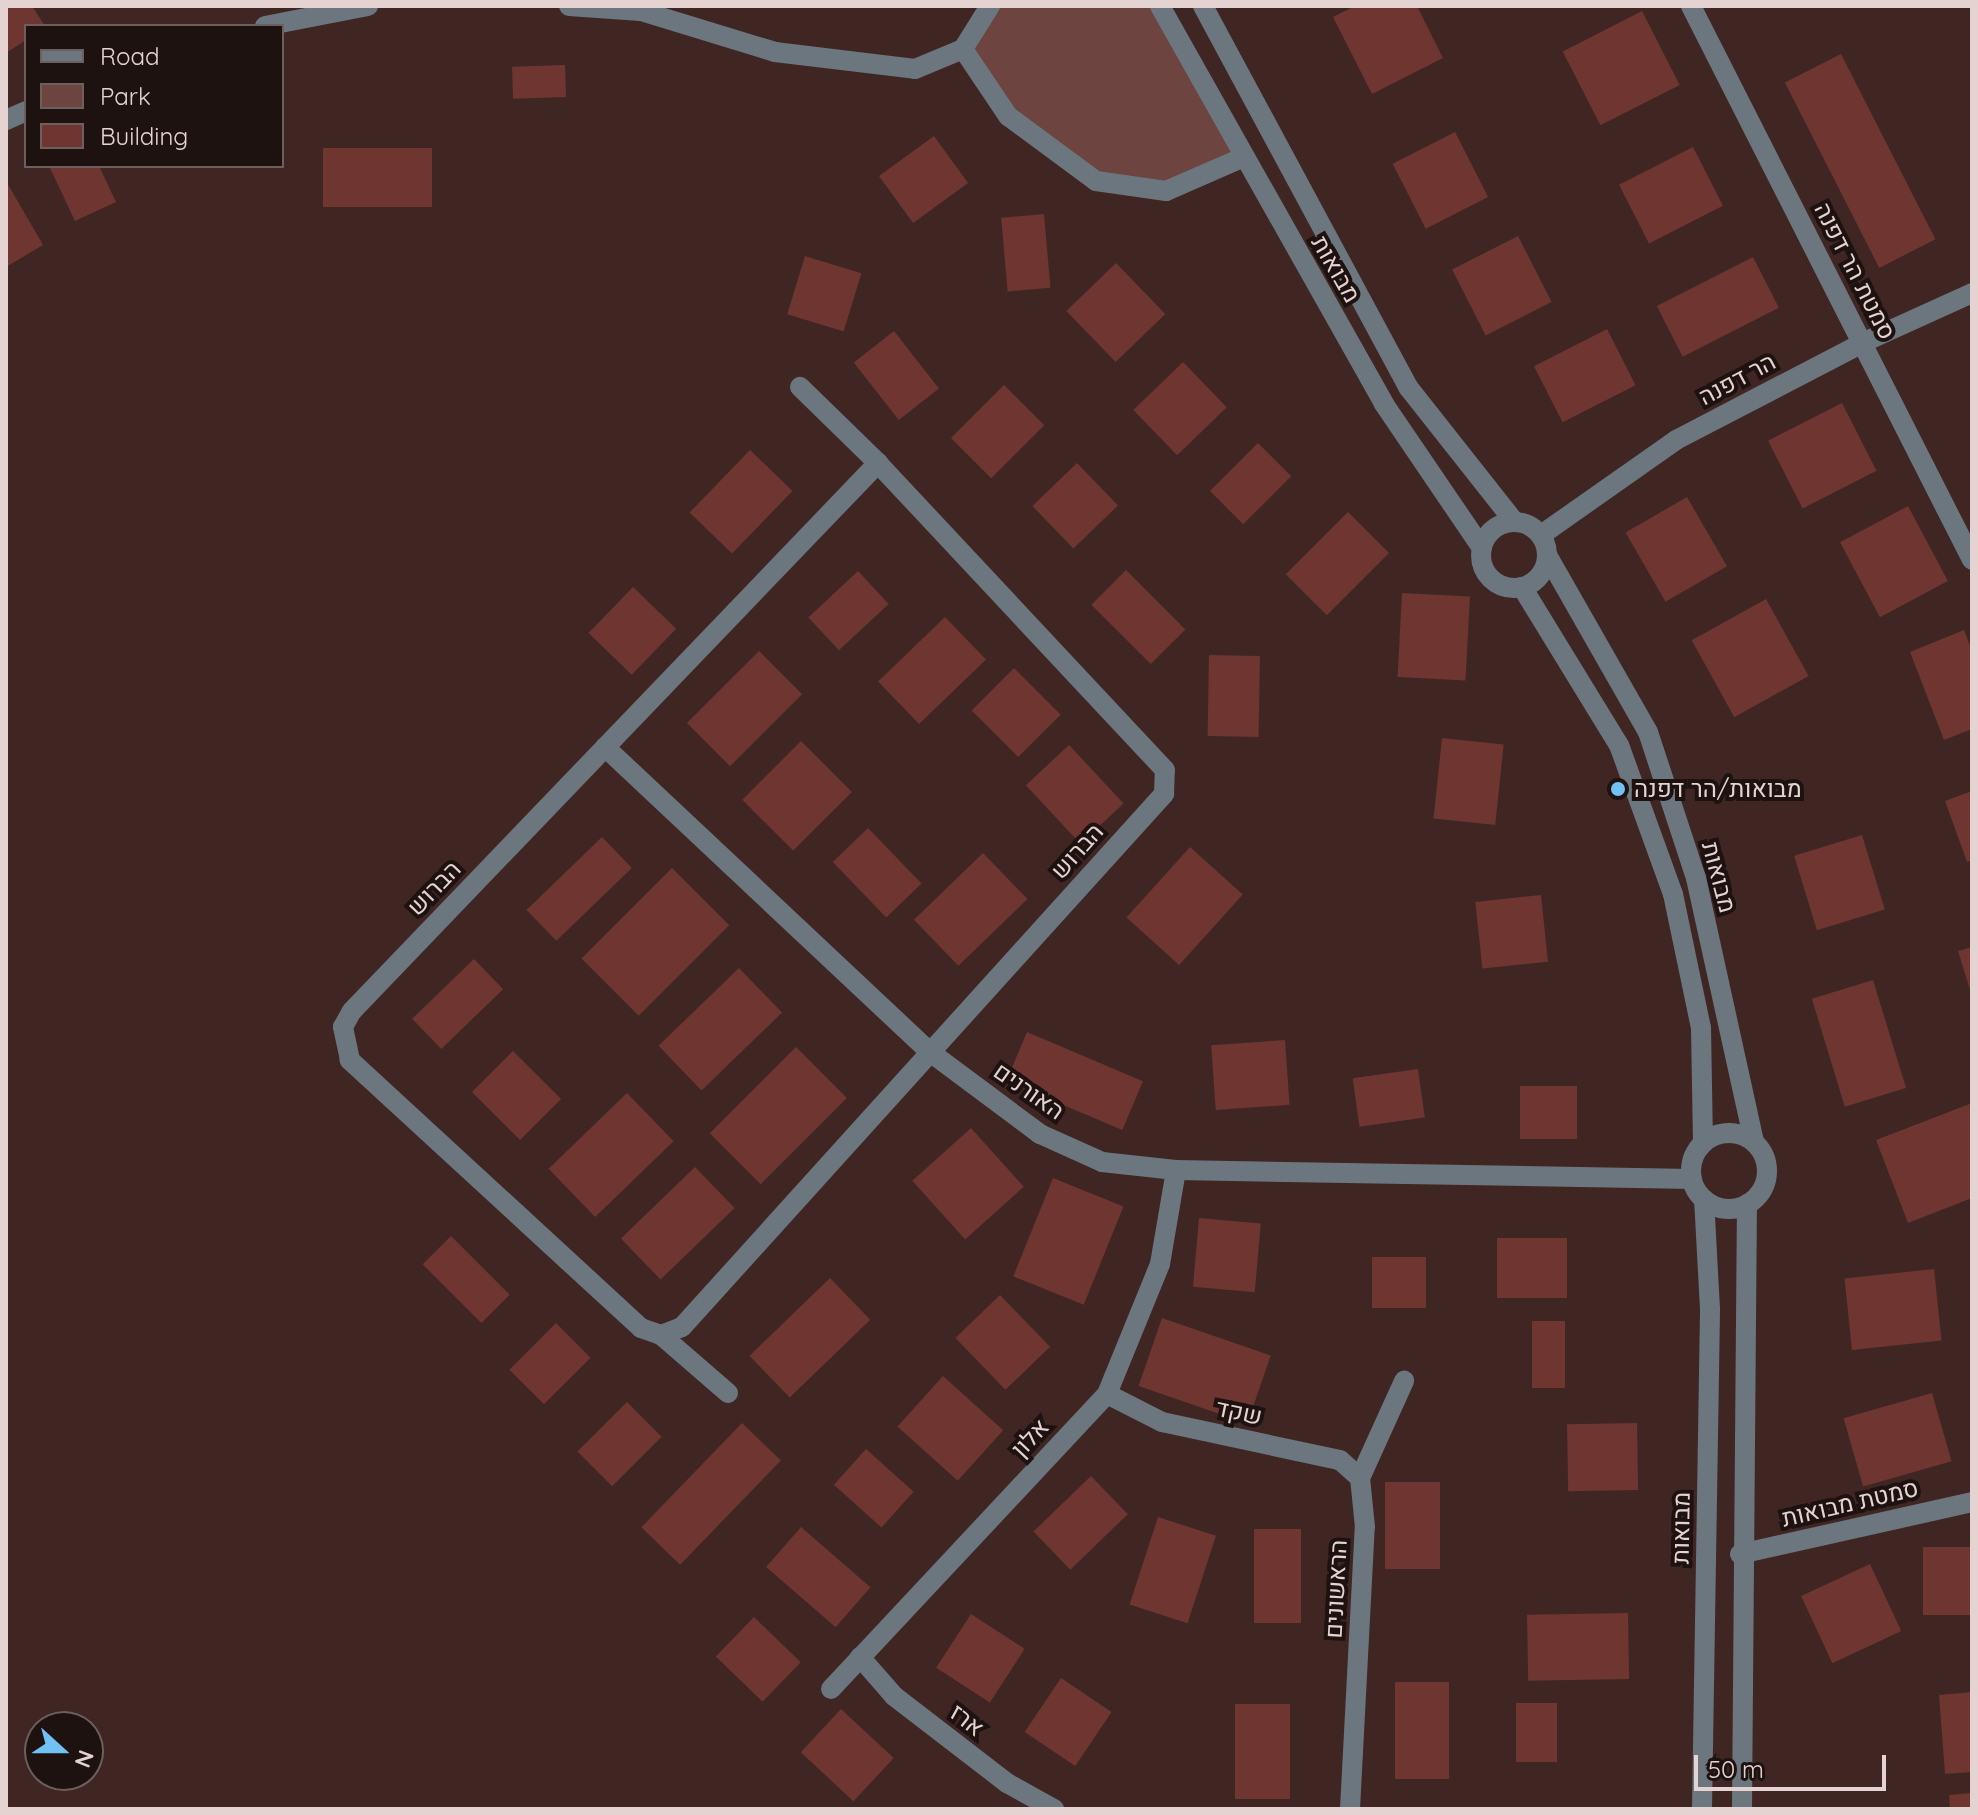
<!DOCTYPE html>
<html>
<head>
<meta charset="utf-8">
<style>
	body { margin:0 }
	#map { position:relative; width:1978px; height:1815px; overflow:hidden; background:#3f2623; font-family:Quicksand,Heebo,sans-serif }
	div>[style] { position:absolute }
	.green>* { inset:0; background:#6d4440 }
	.building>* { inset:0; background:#6e3531; transform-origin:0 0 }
	.minor>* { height:20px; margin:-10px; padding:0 10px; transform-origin:10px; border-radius:10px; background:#6c767e }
	.minor>.ring { margin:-10px; padding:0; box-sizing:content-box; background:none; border:20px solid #6c767e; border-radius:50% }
	.dots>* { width:22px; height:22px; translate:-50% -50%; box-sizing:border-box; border:4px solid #1e1211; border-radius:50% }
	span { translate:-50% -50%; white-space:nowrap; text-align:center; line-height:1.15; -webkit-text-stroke:8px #1e1211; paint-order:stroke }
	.street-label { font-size:24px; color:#e4d3d1 }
	.poi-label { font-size:24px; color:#e4d3d1 }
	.left { translate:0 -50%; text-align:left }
	.frame { position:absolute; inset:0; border:8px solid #e4d3d1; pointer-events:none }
	.legend { position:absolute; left:24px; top:24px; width:260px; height:144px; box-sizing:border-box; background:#1e1211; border:2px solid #6d5f5e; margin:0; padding:10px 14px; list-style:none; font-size:24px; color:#e4d3d1 }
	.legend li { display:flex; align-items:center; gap:16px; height:40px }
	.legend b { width:40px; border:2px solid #6d5f5e }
	.north { position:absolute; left:24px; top:1711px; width:80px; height:80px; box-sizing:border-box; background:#1e1211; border:2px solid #6d5f5e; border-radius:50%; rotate:111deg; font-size:22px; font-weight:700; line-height:32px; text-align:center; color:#e4d3d1 }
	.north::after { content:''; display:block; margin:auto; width:28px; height:36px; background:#71c1f5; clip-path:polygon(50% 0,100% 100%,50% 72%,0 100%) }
	.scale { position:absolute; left:1694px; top:1755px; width:192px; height:36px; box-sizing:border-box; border:4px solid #e4d3d1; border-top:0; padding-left:10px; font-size:24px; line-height:28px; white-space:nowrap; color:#e4d3d1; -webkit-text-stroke:6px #1e1211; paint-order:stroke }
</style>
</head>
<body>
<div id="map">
	<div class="green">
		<div style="clip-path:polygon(990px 6px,1160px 6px,1242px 158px,1166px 191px,1096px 181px,1008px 116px,963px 49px)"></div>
	</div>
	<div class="building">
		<div style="clip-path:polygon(6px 6px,32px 6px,45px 26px,26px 26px,26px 40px,6px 53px)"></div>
		<div style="clip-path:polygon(1355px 6px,1417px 6px,1443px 58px,1372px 94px,1333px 17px)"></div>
		<div style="left:1642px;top:11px;width:83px;height:89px;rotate:63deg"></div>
		<div style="left:1841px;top:54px;width:208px;height:63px;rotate:63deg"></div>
		<div style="left:565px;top:65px;width:32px;height:53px;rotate:88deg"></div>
		<div style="left:1455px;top:132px;width:73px;height:70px;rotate:63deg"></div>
		<div style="left:934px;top:136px;width:58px;height:68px;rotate:54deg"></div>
		<div style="left:1693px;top:147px;width:66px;height:83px;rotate:63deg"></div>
		<div style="left:432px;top:148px;width:59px;height:109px;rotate:90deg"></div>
		<div style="clip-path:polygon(49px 166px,99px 166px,116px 202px,75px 221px)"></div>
		<div style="clip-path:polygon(6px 181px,43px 245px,6px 267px)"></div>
		<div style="left:1044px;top:214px;width:74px;height:43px;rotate:85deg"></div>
		<div style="left:1518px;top:236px;width:74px;height:74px;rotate:63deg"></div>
		<div style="left:805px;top:256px;width:59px;height:61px;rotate:17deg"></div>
		<div style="left:1753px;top:257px;width:57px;height:108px;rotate:63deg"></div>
		<div style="left:1116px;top:263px;width:71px;height:69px;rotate:46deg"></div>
		<div style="left:1607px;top:329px;width:63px;height:82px;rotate:63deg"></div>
		<div style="left:894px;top:331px;width:73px;height:51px;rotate:52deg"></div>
		<div style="left:1183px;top:362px;width:63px;height:69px;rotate:46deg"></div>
		<div style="left:1004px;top:385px;width:57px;height:75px;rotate:45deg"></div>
		<div style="left:1842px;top:403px;width:76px;height:83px;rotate:63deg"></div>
		<div style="left:1258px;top:443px;width:47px;height:68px;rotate:45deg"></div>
		<div style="left:750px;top:450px;width:59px;height:87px;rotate:44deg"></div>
		<div style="left:1077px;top:463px;width:59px;height:62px;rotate:46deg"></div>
		<div style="left:1687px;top:497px;width:80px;height:71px;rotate:60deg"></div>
		<div style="left:1908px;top:506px;width:85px;height:77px;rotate:62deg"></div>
		<div style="left:1348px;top:512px;width:58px;height:88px;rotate:45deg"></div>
		<div style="left:1126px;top:570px;width:84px;height:49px;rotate:45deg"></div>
		<div style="left:858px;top:571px;width:45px;height:68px;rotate:47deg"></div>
		<div style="left:633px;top:587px;width:60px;height:64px;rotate:44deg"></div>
		<div style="left:1402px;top:593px;width:68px;height:84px;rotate:3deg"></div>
		<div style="left:1766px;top:599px;width:88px;height:85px;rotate:61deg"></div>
		<div style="left:945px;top:617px;width:59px;height:93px;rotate:46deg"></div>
		<div style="clip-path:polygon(1964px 630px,1972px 651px,1972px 729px,1944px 740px,1910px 652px)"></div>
		<div style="left:759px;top:651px;width:61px;height:102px;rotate:45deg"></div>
		<div style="left:1209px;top:655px;width:51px;height:81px;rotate:1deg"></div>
		<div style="left:1014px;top:668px;width:66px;height:60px;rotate:45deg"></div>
		<div style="left:1442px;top:738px;width:62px;height:81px;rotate:6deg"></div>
		<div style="left:801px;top:741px;width:72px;height:83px;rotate:45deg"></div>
		<div style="left:1069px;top:745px;width:80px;height:59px;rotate:47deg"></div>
		<div style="clip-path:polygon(1972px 791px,1972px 860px,1967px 862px,1945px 801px)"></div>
		<div style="left:868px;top:828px;width:77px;height:49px;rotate:46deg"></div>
		<div style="left:1862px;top:835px;width:78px;height:71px;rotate:73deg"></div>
		<div style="left:602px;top:837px;width:43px;height:105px;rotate:46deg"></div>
		<div style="left:1190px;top:847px;width:71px;height:95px;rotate:42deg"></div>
		<div style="left:983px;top:853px;width:64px;height:96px;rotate:46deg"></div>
		<div style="left:672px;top:868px;width:81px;height:128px;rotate:45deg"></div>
		<div style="left:1541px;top:895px;width:67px;height:66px;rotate:84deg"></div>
		<div style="clip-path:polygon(1972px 947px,1972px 993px,1971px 993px,1958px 951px)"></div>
		<div style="left:474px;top:959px;width:42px;height:86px;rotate:46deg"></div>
		<div style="left:739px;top:968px;width:62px;height:112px;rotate:46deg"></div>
		<div style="left:1873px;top:980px;width:113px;height:64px;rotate:73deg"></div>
		<div style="left:1027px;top:1032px;width:126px;height:53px;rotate:23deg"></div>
		<div style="left:1285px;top:1040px;width:65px;height:74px;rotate:86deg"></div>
		<div style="left:796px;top:1047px;width:72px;height:122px;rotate:45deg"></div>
		<div style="left:513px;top:1051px;width:68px;height:58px;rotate:45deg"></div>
		<div style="left:1418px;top:1069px;width:49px;height:66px;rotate:82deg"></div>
		<div style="left:1520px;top:1086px;width:57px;height:53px"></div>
		<div style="left:627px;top:1093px;width:67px;height:109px;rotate:46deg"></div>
		<div style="clip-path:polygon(1972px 1103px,1972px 1198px,1908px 1223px,1876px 1140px)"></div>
		<div style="left:971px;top:1128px;width:79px;height:79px;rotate:48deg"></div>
		<div style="left:695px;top:1167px;width:57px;height:103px;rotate:46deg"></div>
		<div style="left:1053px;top:1178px;width:76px;height:106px;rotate:22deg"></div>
		<div style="left:1199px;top:1218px;width:62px;height:69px;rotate:5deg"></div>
		<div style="left:451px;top:1236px;width:83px;height:40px;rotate:45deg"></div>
		<div style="left:1497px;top:1238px;width:70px;height:60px"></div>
		<div style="left:1372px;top:1257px;width:54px;height:51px"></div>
		<div style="left:1934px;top:1269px;width:72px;height:90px;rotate:84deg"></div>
		<div style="left:830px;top:1278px;width:58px;height:112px;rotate:46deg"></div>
		<div style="left:1000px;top:1295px;width:72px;height:62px;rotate:46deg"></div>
		<div style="left:1162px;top:1318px;width:115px;height:72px;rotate:19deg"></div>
		<div style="left:1532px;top:1321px;width:33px;height:67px"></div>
		<div style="left:556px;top:1323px;width:49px;height:66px;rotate:45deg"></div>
		<div style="left:943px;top:1376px;width:81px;height:68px;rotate:42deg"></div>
		<div style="left:1932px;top:1393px;width:71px;height:92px;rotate:74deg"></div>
		<div style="left:627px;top:1402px;width:49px;height:70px;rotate:45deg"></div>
		<div style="left:742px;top:1423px;width:54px;height:145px;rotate:44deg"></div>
		<div style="left:1637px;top:1423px;width:67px;height:70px;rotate:89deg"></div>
		<div style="left:866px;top:1449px;width:64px;height:48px;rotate:42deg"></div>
		<div style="left:1091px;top:1476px;width:53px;height:80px;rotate:46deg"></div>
		<div style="left:1440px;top:1482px;width:87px;height:55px;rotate:90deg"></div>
		<div style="left:1158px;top:1517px;width:61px;height:92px;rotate:18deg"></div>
		<div style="left:801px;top:1527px;width:92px;height:53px;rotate:41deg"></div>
		<div style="left:1254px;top:1529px;width:47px;height:94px"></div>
		<div style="left:1972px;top:1547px;width:68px;height:49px;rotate:90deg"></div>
		<div style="left:1870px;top:1564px;width:74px;height:76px;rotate:65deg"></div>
		<div style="left:1628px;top:1613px;width:66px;height:101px;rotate:89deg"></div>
		<div style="left:971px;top:1614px;width:64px;height:64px;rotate:33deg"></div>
		<div style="left:754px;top:1617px;width:65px;height:55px;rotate:44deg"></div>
		<div style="left:1061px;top:1678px;width:61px;height:65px;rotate:34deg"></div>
		<div style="left:1395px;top:1682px;width:54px;height:97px"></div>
		<div style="clip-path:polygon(1972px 1692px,1972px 1772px,1945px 1774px,1939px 1695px)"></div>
		<div style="left:1516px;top:1703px;width:41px;height:59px"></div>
		<div style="left:1235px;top:1704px;width:55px;height:95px"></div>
		<div style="left:841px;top:1709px;width:72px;height:59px;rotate:43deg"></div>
		<div style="clip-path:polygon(1972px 1793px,1972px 1809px,1950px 1809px,1949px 1795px)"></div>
	</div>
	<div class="minor">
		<div style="left:569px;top:6px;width:72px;rotate:4deg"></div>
		<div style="left:641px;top:11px;width:140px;rotate:17deg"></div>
		<div style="left:775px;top:52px;width:141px;rotate:6.9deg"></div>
		<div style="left:915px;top:69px;width:52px;rotate:-22.6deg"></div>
		<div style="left:963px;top:49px;width:51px;rotate:-57.9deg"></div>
		<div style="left:1160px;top:6px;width:457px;rotate:60.6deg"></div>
		<div style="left:1384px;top:404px;width:174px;rotate:55.8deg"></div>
		<div style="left:1203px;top:6px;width:433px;rotate:61.7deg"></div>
		<div style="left:1408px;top:387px;width:171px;rotate:51.7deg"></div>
		<div style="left:1691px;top:6px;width:621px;rotate:63.1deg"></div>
		<div style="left:265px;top:26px;width:105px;rotate:-11deg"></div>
		<div style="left:963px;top:49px;width:81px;rotate:56.1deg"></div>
		<div style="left:1008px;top:116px;width:109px;rotate:36.5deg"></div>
		<div style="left:1096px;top:181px;width:71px;rotate:8.1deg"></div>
		<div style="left:1166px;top:191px;width:83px;rotate:-23.5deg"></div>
		<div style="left:6px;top:120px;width:22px;rotate:-24deg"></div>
		<div class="ring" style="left:1481px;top:522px;width:46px;height:46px"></div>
		<div style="left:1541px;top:535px;width:165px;rotate:-35.1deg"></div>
		<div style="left:1676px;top:440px;width:210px;rotate:-27.5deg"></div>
		<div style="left:1862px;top:343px;width:121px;rotate:-24.4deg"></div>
		<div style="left:1547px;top:555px;width:204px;rotate:60.3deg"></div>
		<div style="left:1648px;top:732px;width:154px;rotate:71.8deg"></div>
		<div style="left:1696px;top:878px;width:270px;rotate:77.6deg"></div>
		<div style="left:1522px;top:587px;width:185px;rotate:58.5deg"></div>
		<div style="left:1619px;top:745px;width:158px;rotate:70.1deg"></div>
		<div style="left:1673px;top:894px;width:137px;rotate:78.2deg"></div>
		<div style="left:1701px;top:1028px;width:115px;rotate:89deg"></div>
		<div style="left:605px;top:747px;width:446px;rotate:43.2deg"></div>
		<div style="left:930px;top:1052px;width:137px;rotate:36.7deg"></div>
		<div style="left:1040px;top:1134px;width:68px;rotate:24.3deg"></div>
		<div style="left:1102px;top:1162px;width:74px;rotate:6.2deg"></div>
		<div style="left:1176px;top:1170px;width:516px;rotate:1deg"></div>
		<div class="ring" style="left:1691px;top:1133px;width:56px;height:56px"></div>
		<div style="left:661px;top:1335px;width:22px;rotate:-21deg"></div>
		<div style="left:682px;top:1327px;width:719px;rotate:-47.88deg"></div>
		<div style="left:1164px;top:794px;width:24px;rotate:-88deg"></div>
		<div style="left:1165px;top:770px;width:420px;rotate:-133.1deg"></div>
		<div style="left:878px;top:463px;width:109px;rotate:-135.7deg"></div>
		<div style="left:728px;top:1393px;width:89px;rotate:-139.1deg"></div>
		<div style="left:661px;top:1335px;width:21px;rotate:-161deg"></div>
		<div style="left:641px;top:1328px;width:396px;rotate:-137.4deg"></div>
		<div style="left:350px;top:1060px;width:34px;rotate:-102deg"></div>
		<div style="left:343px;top:1027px;width:18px;rotate:-61deg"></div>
		<div style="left:352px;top:1011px;width:760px;rotate:-46.17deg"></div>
		<div style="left:1107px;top:1394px;width:62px;rotate:27deg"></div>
		<div style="left:1162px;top:1422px;width:182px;rotate:12.1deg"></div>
		<div style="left:1340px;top:1460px;width:27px;rotate:42deg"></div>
		<div style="left:1740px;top:1554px;width:238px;rotate:-12.6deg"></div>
		<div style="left:860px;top:1657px;width:52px;rotate:48.9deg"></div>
		<div style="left:894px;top:1696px;width:143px;rotate:37.6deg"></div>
		<div style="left:1007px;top:1783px;width:54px;rotate:29deg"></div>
		<div style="left:831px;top:1689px;width:404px;rotate:-46.9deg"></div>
		<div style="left:1107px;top:1394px;width:140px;rotate:-67.8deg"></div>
		<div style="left:1160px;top:1264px;width:95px;rotate:-80.3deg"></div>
		<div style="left:1350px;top:1809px;width:282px;rotate:-87deg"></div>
		<div style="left:1365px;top:1527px;width:49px;rotate:-95.8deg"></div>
		<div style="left:1360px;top:1478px;width:107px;rotate:-65.6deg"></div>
		<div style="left:1702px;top:1809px;width:500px;rotate:-89.08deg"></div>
		<div style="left:1710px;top:1309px;width:110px;rotate:-93.1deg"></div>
		<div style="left:1742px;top:1809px;width:605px;rotate:-89.53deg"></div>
	</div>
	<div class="dots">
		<div style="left:1618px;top:789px;background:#71c1f5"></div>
	</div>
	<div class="street-label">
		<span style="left:1336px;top:269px;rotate:60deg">מבואות</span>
		<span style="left:1855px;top:271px;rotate:63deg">סמטת הר דפנה</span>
		<span style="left:1737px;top:379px;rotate:-28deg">הר דפנה</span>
		<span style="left:1077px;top:851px;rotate:-48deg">הברוש</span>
		<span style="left:1719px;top:877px;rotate:75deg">מבואות</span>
		<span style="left:434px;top:888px;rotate:-46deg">הברוש</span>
		<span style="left:1029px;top:1091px;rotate:35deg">האורנים</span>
		<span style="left:1239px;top:1412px;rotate:12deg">שקד</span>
		<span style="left:1030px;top:1438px;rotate:-47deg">אלון</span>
		<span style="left:1850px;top:1503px;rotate:-13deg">סמטת מבואות</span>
		<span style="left:1681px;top:1528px;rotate:-89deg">מבואות</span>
		<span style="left:1336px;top:1589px;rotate:-87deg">הראשונים</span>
		<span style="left:967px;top:1720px;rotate:38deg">ארז</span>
	</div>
	<div class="poi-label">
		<span class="left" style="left:1634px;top:789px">מבואות/הר דפנה</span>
	</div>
	<div class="frame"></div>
	<ul class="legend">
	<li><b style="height:10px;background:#6c767e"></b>Road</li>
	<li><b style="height:22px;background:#6d4440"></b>Park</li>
	<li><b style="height:22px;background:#6e3531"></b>Building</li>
	</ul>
	<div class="north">N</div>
	<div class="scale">50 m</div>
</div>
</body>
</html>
